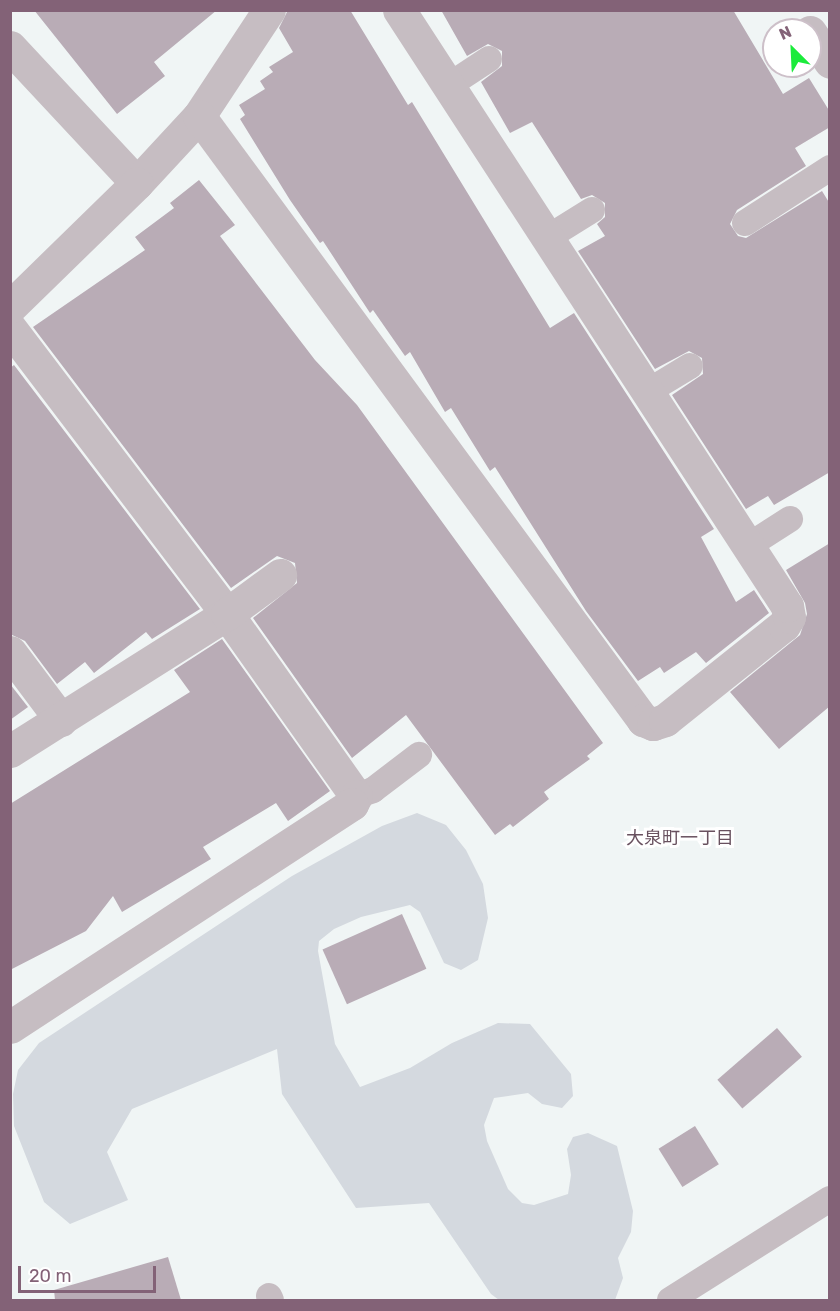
<!DOCTYPE html>
<html>
<head>
<meta charset="utf-8">
<style>
	body { margin:0 }
	#map { position:relative; width:840px; height:1311px; overflow:hidden; background:#f0f5f5; font-family:Rubik,"Noto Sans JP",sans-serif }
	div>[style] { position:absolute }
	.green>* { inset:0; background:#d4d9df }
	.building>* { inset:0; background:#b9acb6; transform-origin:0 0 }
	.service>* { height:26px; margin:-13px; padding:0 13px; transform-origin:13px; border-radius:13px; background:#c6bdc2 }
	.minor>* { height:33px; margin:-16.5px; padding:0 16.5px; transform-origin:16.5px; border-radius:16.5px; background:#c6bdc2 }
	.tertiary>* { height:33px; margin:-16.5px; padding:0 16.5px; transform-origin:16.5px; border-radius:16.5px; background:#c6bdc2 }
	span { translate:-50% -50%; white-space:nowrap; text-align:center; line-height:1.15; -webkit-text-stroke:6px #fff; paint-order:stroke }
	.neighbourhood-label { font-size:18px; color:#68515f }
	.frame { position:absolute; inset:0; border:12px solid #836277; pointer-events:none }
	.north { position:absolute; left:762px; top:18px; width:60px; height:60px; box-sizing:border-box; background:#fff; border:2px solid #cdc0c9; border-radius:50%; rotate:336deg; font-size:16px; font-weight:700; line-height:24px; text-align:center; color:#836277 }
	.north::after { content:''; display:block; margin:auto; width:21px; height:27px; background:#1beb3b; clip-path:polygon(50% 0,100% 100%,50% 72%,0 100%) }
	.scale { position:absolute; left:18px; top:1266px; width:138px; height:27px; box-sizing:border-box; border:3px solid #836277; border-top:0; padding-left:8px; font-size:18px; line-height:21px; white-space:nowrap; color:#836277; -webkit-text-stroke:4px #fff; paint-order:stroke }
</style>
</head>
<body>
<div id="map">
	<div class="green">
		<div style="clip-path:polygon(417px 813px,446px 825px,466px 850px,483px 884px,488px 918px,478px 960px,461px 970px,444px 963px,420px 912px,410px 905px,361px 917px,334px 929px,319px 941px,318px 951px,335px 1044px,360px 1087px,410px 1068px,452px 1043px,498px 1023px,530px 1024px,571px 1074px,573px 1096px,562px 1108px,542px 1104px,528px 1093px,494px 1098px,484px 1125px,487px 1141px,508px 1189px,522px 1203px,534px 1205px,568px 1194px,571px 1175px,567px 1149px,573px 1137px,588px 1133px,617px 1146px,633px 1211px,631px 1232px,618px 1258px,623px 1278px,615px 1300px,499px 1300px,491px 1294px,429px 1203px,356px 1208px,282px 1094px,277px 1049px,132px 1109px,107px 1152px,128px 1200px,70px 1224px,44px 1202px,14px 1126px,13px 1094px,18px 1070px,39px 1043px,292px 876px,382px 826px)"></div>
	</div>
	<div class="building">
		<div style="clip-path:polygon(34px 10px,217px 10px,154px 62px,165px 76px,117px 114px)"></div>
		<div style="clip-path:polygon(288px 10px,350px 10px,408px 105px,412px 102px,550px 328px,574px 313px,714px 529px,701px 537px,736px 602px,754px 590px,769px 613px,706px 663px,696px 652px,664px 673px,660px 667px,638px 681px,586px 611px,495px 467px,490px 471px,451px 408px,445px 412px,410px 352px,405px 356px,373px 310px,370px 313px,323px 241px,320px 243px,290px 200px,240px 119px,245px 115px,239px 105px,265px 89px,260px 81px,273px 72px,269px 67px,293px 52px,279px 28px)"></div>
		<div style="clip-path:polygon(441px 10px,733px 10px,783px 94px,809px 78px,830px 112px,830px 127px,795px 148px,806px 166px,737px 210px,730px 224px,738px 236px,746px 238px,822px 191px,830px 204px,830px 472px,774px 505px,768px 496px,746px 509px,672px 395px,703px 374px,702px 358px,689px 351px,655px 369px,578px 251px,605px 236px,597px 224px,605px 217px,605px 203px,592px 195px,581px 199px,532px 122px,510px 133px,481px 82px,502px 66px,502px 51px,488px 44px,467px 56px)"></div>
		<div style="clip-path:polygon(199px 180px,235px 225px,220px 236px,315px 360px,357px 405px,603px 743px,587px 756px,590px 759px,544px 792px,549px 799px,513px 827px,510px 824px,495px 835px,406px 715px,352px 758px,253px 618px,297px 583px,295px 563px,277px 556px,231px 588px,33px 327px,145px 250px,135px 237px,174px 208px,170px 203px)"></div>
		<div style="clip-path:polygon(14px 365px,200px 609px,152px 639px,146px 632px,94px 673px,85px 662px,57px 684px,25px 641px,10px 634px,10px 368px)"></div>
		<div style="clip-path:polygon(830px 543px,830px 706px,779px 749px,730px 692px,800px 635px,807px 614px,805px 603px,786px 570px)"></div>
		<div style="clip-path:polygon(222px 639px,330px 791px,288px 821px,276px 803px,203px 847px,211px 859px,122px 912px,113px 896px,86px 931px,10px 970px,10px 804px,190px 692px,174px 670px)"></div>
		<div style="clip-path:polygon(10px 684px,28px 707px,10px 720px)"></div>
		<div style="left:402px;top:914px;width:60px;height:87px;rotate:66deg"></div>
		<div style="left:777px;top:1028px;width:38px;height:79px;rotate:49deg"></div>
		<div style="left:695px;top:1126px;width:45px;height:43px;rotate:58deg"></div>
		<div style="clip-path:polygon(168px 1257px,181px 1300px,55px 1300px,54px 1290px)"></div>
	</div>
	<div class="service">
		<div style="left:448px;top:86px;width:49px;rotate:-33.4deg"></div>
		<div style="left:745px;top:223px;width:101px;rotate:-32.9deg"></div>
		<div style="left:547px;top:238px;width:53px;rotate:-31.9deg"></div>
		<div style="left:647px;top:392px;width:50px;rotate:-31.2deg"></div>
		<div style="left:748px;top:546px;width:50px;rotate:-32.7deg"></div>
		<div style="left:356px;top:796px;width:18px;rotate:-19deg"></div>
		<div style="left:373px;top:790px;width:58px;rotate:-37.3deg"></div>
		<div style="left:269px;top:1296px;width:4px;rotate:63deg"></div>
		<div style="left:670px;top:1300px;width:189px;rotate:-32.3deg"></div>
	</div>
	<div class="minor">
		<div style="left:810px;top:32px;width:36px;rotate:56deg"></div>
		<div style="left:10px;top:47px;width:186px;rotate:47deg"></div>
		<div style="left:137px;top:183px;width:91px;rotate:-47.2deg"></div>
		<div style="left:199px;top:116px;width:127px;rotate:-56.6deg"></div>
		<div style="left:199px;top:116px;width:750px;rotate:53.68deg"></div>
		<div style="left:643px;top:720px;width:11px;rotate:22deg"></div>
		<div style="left:653px;top:724px;width:13px;rotate:-18deg"></div>
		<div style="left:665px;top:720px;width:152px;rotate:-38.6deg"></div>
		<div style="left:784px;top:625px;width:9px;rotate:-58deg"></div>
		<div style="left:789px;top:617px;width:11px;rotate:-100deg"></div>
		<div style="left:787px;top:606px;width:711px;rotate:-123.06deg"></div>
		<div style="left:10px;top:328px;width:359px;rotate:52.8deg"></div>
		<div style="left:227px;top:614px;width:223px;rotate:54.7deg"></div>
		<div style="left:356px;top:796px;width:9px;rotate:117deg"></div>
		<div style="left:352px;top:804px;width:408px;rotate:146.9deg"></div>
		<div style="left:10px;top:652px;width:85px;rotate:53.1deg"></div>
		<div style="left:10px;top:751px;width:257px;rotate:-32.3deg"></div>
		<div style="left:227px;top:614px;width:66px;rotate:-36.3deg"></div>
	</div>
	<div class="tertiary">
		<div style="left:10px;top:307px;width:177px;rotate:-44.3deg"></div>
	</div>
	<div class="neighbourhood-label">
		<span style="left:680px;top:838px">大泉町一丁目</span>
	</div>
	<div class="frame"></div>
	<div class="north">N</div>
	<div class="scale">20 m</div>
</div>
</body>
</html>
